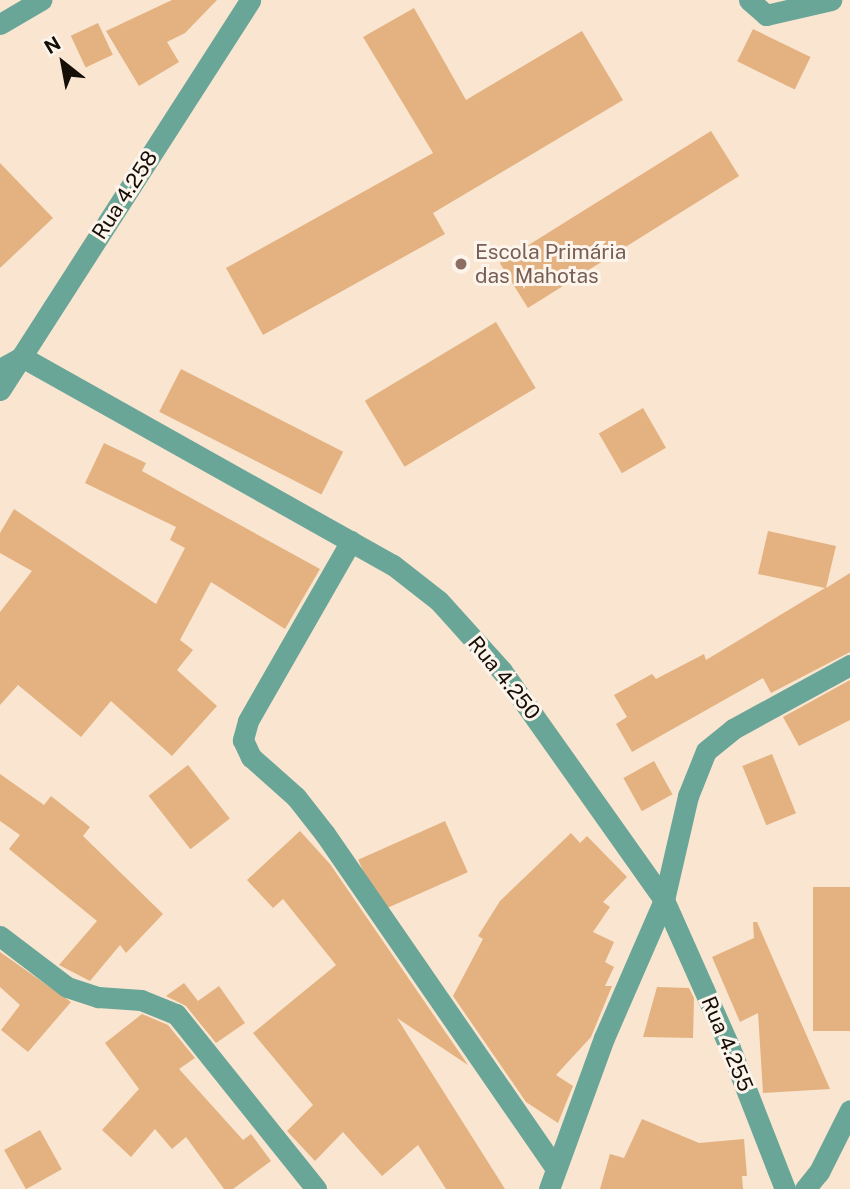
<!DOCTYPE html>
<html>
<head>
<meta charset="utf-8">
<style>
	body { margin:0 }
	#map { position:relative; width:850px; height:1189px; overflow:hidden; background:#fae5d0; font-family:"Public Sans",sans-serif }
	div>[style] { position:absolute }
	.building>* { inset:0; background:#e3b280; transform-origin:0 0 }
	.minor>* { height:21px; margin:-10.5px; padding:0 10.5px; transform-origin:10.5px; border-radius:10.5px; background:#69a698 }
	.dots>* { width:19px; height:19px; translate:-50% -50%; box-sizing:border-box; border:4px solid #fdf5ec; border-radius:50% }
	span { translate:-50% -50%; white-space:nowrap; text-align:center; line-height:1.15; -webkit-text-stroke:6px #fdf5ec; paint-order:stroke }
	.street-label { font-size:21px; color:#160f08 }
	.education-label { font-size:21px; color:#785e54 }
	.left { translate:0 -50%; text-align:left }
	.north { position:absolute; left:28px; top:28px; width:70px; height:70px; -webkit-text-stroke:5px #fdf5ec; paint-order:stroke; rotate:329deg; font-size:19px; font-weight:700; line-height:28px; text-align:center; color:#160f08 }
	.north::after { content:''; display:block; margin:auto; width:24px; height:32px; background:#160f08; clip-path:polygon(50% 0,100% 100%,50% 72%,0 100%) }
</style>
</head>
<body>
<div id="map">
	<div class="building">
		<div style="clip-path:polygon(172px 0,217px 0,185px 33px,167px 42px,179px 62px,139px 86px,106px 31px)"></div>
		<div style="clip-path:polygon(414px 8px,466px 100px,582px 31px,623px 100px,433px 213px,445px 234px,263px 335px,226px 268px,433px 153px,363px 37px)"></div>
		<div style="left:98px;top:23px;width:35px;height:30px;rotate:65deg"></div>
		<div style="left:753px;top:29px;width:64px;height:36px;rotate:26deg"></div>
		<div style="left:711px;top:131px;width:53px;height:249px;rotate:58deg"></div>
		<div style="clip-path:polygon(0 163px,53px 218px,0 268px)"></div>
		<div style="left:496px;top:322px;width:77px;height:153px;rotate:59deg"></div>
		<div style="left:181px;top:369px;width:182px;height:48px;rotate:27deg"></div>
		<div style="left:643px;top:408px;width:46px;height:51px;rotate:60deg"></div>
		<div style="clip-path:polygon(104px 443px,146px 463px,142px 471px,320px 569px,285px 629px,211px 582px,180px 640px,193px 650px,177px 670px,217px 706px,172px 756px,111px 701px,81px 737px,18px 685px,0 705px,0 612px,32px 571px,0 553px,0 533px,14px 509px,156px 604px,185px 548px,170px 540px,176px 527px,85px 483px)"></div>
		<div style="clip-path:polygon(768px 531px,836px 546px,826px 588px,850px 573px,850px 652px,771px 693px,763px 678px,632px 752px,616px 724px,627px 717px,614px 695px,652px 674px,656px 679px,704px 654px,706px 660px,825px 588px,758px 574px)"></div>
		<div style="clip-path:polygon(850px 680px,850px 720px,799px 746px,783px 717px)"></div>
		<div style="left:772px;top:754px;width:64px;height:32px;rotate:68deg"></div>
		<div style="left:654px;top:761px;width:38px;height:35px;rotate:61deg"></div>
		<div style="left:188px;top:765px;width:68px;height:50px;rotate:52deg"></div>
		<div style="clip-path:polygon(0 774px,44px 805px,51px 796px,90px 827px,83px 836px,163px 914px,126px 953px,120px 945px,90px 981px,59px 965px,97px 921px,9px 849px,20px 835px,0 821px)"></div>
		<div style="left:445px;top:821px;width:56px;height:95px;rotate:66deg"></div>
		<div style="clip-path:polygon(300px 831px,330px 864px,468px 1065px,397px 1018px,505px 1189px,446px 1189px,418px 1145px,382px 1176px,343px 1132px,315px 1161px,287px 1131px,313px 1105px,253px 1033px,336px 965px,283px 899px,273px 908px,247px 880px)"></div>
		<div style="clip-path:polygon(571px 833px,580px 843px,587px 836px,627px 877px,603px 902px,610px 907px,593px 932px,614px 942px,605px 962px,614px 967px,605px 986px,612px 986px,591px 1037px,556px 1075px,573px 1086px,558px 1123px,526px 1102px,453px 996px,483px 939px,478px 936px,500px 901px)"></div>
		<div style="left:813px;top:887px;width:37px;height:144px"></div>
		<div style="clip-path:polygon(753px 922px,757px 922px,830px 1089px,763px 1093px,758px 1013px,740px 1022px,712px 957px,754px 938px)"></div>
		<div style="clip-path:polygon(0 952px,71px 1002px,28px 1052px,1px 1030px,20px 1005px,0 987px)"></div>
		<div style="clip-path:polygon(184px 983px,198px 1001px,219px 986px,245px 1023px,216px 1043px,186px 1006px,166px 996px)"></div>
		<div style="clip-path:polygon(657px 987px,689px 988px,694px 998px,693px 1038px,643px 1037px)"></div>
		<div style="clip-path:polygon(142px 1014px,168px 1025px,195px 1058px,179px 1069px,243px 1140px,251px 1134px,271px 1161px,233px 1189px,224px 1189px,186px 1137px,172px 1149px,155px 1129px,131px 1157px,102px 1130px,139px 1089px,105px 1043px)"></div>
		<div style="clip-path:polygon(642px 1119px,699px 1143px,744px 1139px,747px 1176px,742px 1176px,743px 1189px,600px 1189px,610px 1154px,624px 1158px)"></div>
		<div style="left:40px;top:1130px;width:45px;height:41px;rotate:61deg"></div>
	</div>
	<div class="minor">
		<div style="left:749px;top:0;width:23px;rotate:41deg"></div>
		<div style="left:766px;top:15px;width:67px;rotate:-13deg"></div>
		<div style="left:0;top:24px;width:48px;rotate:-30.3deg"></div>
		<div style="left:0;top:369px;width:25px;rotate:-29deg"></div>
		<div style="left:22px;top:357px;width:425px;rotate:29.3deg"></div>
		<div style="left:393px;top:565px;width:58px;rotate:38deg"></div>
		<div style="left:439px;top:601px;width:94px;rotate:48deg"></div>
		<div style="left:502px;top:671px;width:281px;rotate:54.7deg"></div>
		<div style="left:664px;top:900px;width:162px;rotate:66deg"></div>
		<div style="left:730px;top:1048px;width:151px;rotate:68.7deg"></div>
		<div style="left:0;top:390px;width:463px;rotate:-57.3deg"></div>
		<div style="left:351px;top:541px;width:207px;rotate:119.8deg"></div>
		<div style="left:248px;top:721px;width:20px;rotate:105deg"></div>
		<div style="left:243px;top:740px;width:19px;rotate:65deg"></div>
		<div style="left:251px;top:757px;width:60px;rotate:41.6deg"></div>
		<div style="left:296px;top:797px;width:47px;rotate:51.9deg"></div>
		<div style="left:325px;top:834px;width:405px;rotate:55.4deg"></div>
		<div style="left:0;top:936px;width:84px;rotate:37.3deg"></div>
		<div style="left:67px;top:987px;width:33px;rotate:18deg"></div>
		<div style="left:98px;top:997px;width:43px;rotate:4deg"></div>
		<div style="left:141px;top:1000px;width:38px;rotate:22deg"></div>
		<div style="left:176px;top:1014px;width:224px;rotate:51.3deg"></div>
		<div style="left:549px;top:1189px;width:161px;rotate:-70deg"></div>
		<div style="left:604px;top:1038px;width:150px;rotate:-66.5deg"></div>
		<div style="left:664px;top:900px;width:107px;rotate:-77deg"></div>
		<div style="left:688px;top:796px;width:48px;rotate:-68.2deg"></div>
		<div style="left:706px;top:751px;width:35px;rotate:-39deg"></div>
		<div style="left:733px;top:729px;width:133px;rotate:-28.7deg"></div>
		<div style="left:805px;top:1189px;width:22px;rotate:-51deg"></div>
		<div style="left:819px;top:1172px;width:69px;rotate:-63.4deg"></div>
	</div>
	<div class="dots">
		<div style="left:461px;top:264px;background:#8d6e63"></div>
	</div>
	<div class="street-label">
		<span style="left:125px;top:195px;rotate:-57deg">Rua 4.258</span>
		<span style="left:504px;top:678px;rotate:51deg">Rua 4.250</span>
		<span style="left:727px;top:1044px;rotate:67deg">Rua 4.255</span>
	</div>
	<div class="education-label">
		<span class="left" style="left:475px;top:264px">Escola Primária<br>das Mahotas</span>
	</div>
	<div class="north">N</div>
</div>
</body>
</html>
